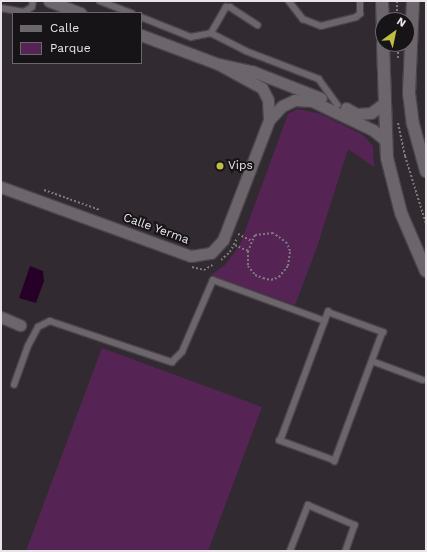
<!DOCTYPE html>
<html>
<head>
<meta charset="utf-8">
<style>
	body { margin:0 }
	#map { position:relative; width:427px; height:552px; overflow:hidden; background:#312a31; font-family:"Work Sans",sans-serif }
	div>[style] { position:absolute }
	.green>* { inset:0; background:#552455 }
	.water>* { inset:0; background:#270028 }
	.path>* { height:2px; margin-top:-1px; transform-origin:0; background:repeating-linear-gradient(90deg,#7f797e 0 2px,transparent 0 4px) }
	.roads { filter:drop-shadow(1px 0 #4b454b) drop-shadow(-1px 0 #4b454b) drop-shadow(0 1px #4b454b) drop-shadow(0 -1px #4b454b) }
	.service>* { height:5.5px; margin:-2.75px; padding:0 2.75px; transform-origin:2.75px; border-radius:2.75px; background:#6c656c }
	.minor>* { height:11px; margin:-5.5px; padding:0 5.5px; transform-origin:5.5px; border-radius:5.5px; background:#6c656c }
	.tertiary>* { height:12px; margin:-6px; padding:0 6px; transform-origin:6px; border-radius:6px; background:#6c656c }
	.dots>* { width:11px; height:11px; translate:-50% -50%; box-sizing:border-box; border:2px solid #171417; border-radius:50% }
	span { translate:-50% -50%; white-space:nowrap; text-align:center; line-height:1.15; -webkit-text-stroke:4px #171417; paint-order:stroke }
	.poi-label { font-size:12px; color:#e9e4e8 }
	.left { translate:0 -50%; text-align:left }
	.street-label { font-size:12px; color:#e9e4e8 }
	.frame { position:absolute; inset:0; border:2px solid #e9e4e8; pointer-events:none }
	.legend { position:absolute; left:12px; top:12px; width:130px; height:52px; box-sizing:border-box; background:#171417; border:1px solid #6b676b; margin:0; padding:5px 7px; list-style:none; font-size:12px; color:#e9e4e8 }
	.legend li { display:flex; align-items:center; gap:8px; height:20px }
	.legend b { width:20px; border:1px solid #6b676b }
	.north { position:absolute; left:375px; top:12px; width:40px; height:40px; box-sizing:border-box; background:#171417; border:1px solid #6b676b; border-radius:50%; rotate:33deg; font-size:11px; font-weight:700; line-height:16px; text-align:center; color:#e9e4e8 }
	.north::after { content:''; display:block; margin:auto; width:14px; height:18px; background:#bebf42; clip-path:polygon(50% 0,100% 100%,50% 72%,0 100%) }
</style>
</head>
<body>
<div id="map">
	<div class="green">
		<div style="clip-path:polygon(298px 109px,321px 114px,363px 135px,373px 146px,374px 167px,348px 149px,316px 250px,295px 305px,211px 275px,225px 265px,240px 245px,288px 114px)"></div>
		<div style="clip-path:polygon(102px 348px,262px 407px,208px 551px,26px 551px)"></div>
	</div>
	<div class="water">
		<div style="clip-path:polygon(30px 266px,43px 271px,44px 281px,36px 303px,19px 298px)"></div>
	</div>
	<div class="path">
		<div style="left:397px;top:1px;width:19px;rotate:90deg"></div>
		<div style="left:398px;top:44px;width:15px;rotate:90deg"></div>
		<div style="left:398px;top:123px;width:34px;rotate:78deg"></div>
		<div style="left:405px;top:156px;width:71px;rotate:72.8deg"></div>
		<div style="left:44px;top:190px;width:59px;rotate:19.7deg"></div>
		<div style="left:238px;top:234px;width:16px;rotate:27deg"></div>
		<div style="left:235px;top:245px;width:14px;rotate:25deg"></div>
		<div style="left:248px;top:251px;width:15px;rotate:90deg"></div>
		<div style="left:248px;top:266px;width:11px;rotate:52deg"></div>
		<div style="left:255px;top:275px;width:9px;rotate:21deg"></div>
		<div style="left:263px;top:278px;width:8px;rotate:14deg"></div>
		<div style="left:271px;top:280px;width:9px;rotate:-21deg"></div>
		<div style="left:279px;top:277px;width:14px;rotate:-51deg"></div>
		<div style="left:288px;top:266px;width:15px;rotate:-82deg"></div>
		<div style="left:290px;top:251px;width:9px;rotate:-111deg"></div>
		<div style="left:287px;top:243px;width:17px;rotate:-144deg"></div>
		<div style="left:273px;top:233px;width:18px;rotate:174deg"></div>
		<div style="left:255px;top:235px;width:17px;rotate:114deg"></div>
		<div style="left:221px;top:260px;width:12px;rotate:-42deg"></div>
		<div style="left:230px;top:252px;width:16px;rotate:-63deg"></div>
		<div style="left:192px;top:267px;width:12px;rotate:14deg"></div>
		<div style="left:204px;top:270px;width:12px;rotate:-31deg"></div>
	</div>
	<div class="roads">
		<div class="service">
			<div style="left:100px;top:1px;width:34px;rotate:21deg"></div>
			<div style="left:289px;top:1px;width:23px;rotate:52deg"></div>
			<div style="left:303px;top:19px;width:19px;rotate:21deg"></div>
			<div style="left:321px;top:26px;width:36px;rotate:-14deg"></div>
			<div style="left:356px;top:17px;width:5px;rotate:-37deg"></div>
			<div style="left:360px;top:14px;width:13px;rotate:-90deg"></div>
			<div style="left:1px;top:8px;width:23px;rotate:10deg"></div>
			<div style="left:24px;top:12px;width:9px;rotate:-32deg"></div>
			<div style="left:32px;top:7px;width:6px;rotate:-81deg"></div>
			<div style="left:141px;top:17px;width:54px;rotate:21.8deg"></div>
			<div style="left:191px;top:37px;width:20px;rotate:-11deg"></div>
			<div style="left:211px;top:33px;width:39px;rotate:27deg"></div>
			<div style="left:246px;top:51px;width:78px;rotate:21deg"></div>
			<div style="left:319px;top:79px;width:32px;rotate:54deg"></div>
			<div style="left:211px;top:33px;width:30px;rotate:-60deg"></div>
			<div style="left:226px;top:7px;width:4px"></div>
			<div style="left:230px;top:7px;width:33px;rotate:33deg"></div>
			<div style="left:328px;top:312px;width:59px;rotate:20deg"></div>
			<div style="left:383px;top:332px;width:138px;rotate:110.4deg"></div>
			<div style="left:335px;top:461px;width:59px;rotate:-160deg"></div>
			<div style="left:280px;top:441px;width:138px;rotate:-69.6deg"></div>
			<div style="left:372px;top:361px;width:54px;rotate:20.4deg"></div>
			<div style="left:14px;top:385px;width:41px;rotate:-70.3deg"></div>
			<div style="left:28px;top:346px;width:21px;rotate:-62deg"></div>
			<div style="left:38px;top:327px;width:13px;rotate:-27deg"></div>
			<div style="left:50px;top:321px;width:129px;rotate:18.6deg"></div>
			<div style="left:172px;top:362px;width:14px;rotate:-45deg"></div>
			<div style="left:182px;top:352px;width:78px;rotate:-66.7deg"></div>
			<div style="left:213px;top:280px;width:119px;rotate:20.1deg"></div>
			<div style="left:290px;top:551px;width:49px;rotate:-68.6deg"></div>
			<div style="left:308px;top:505px;width:51px;rotate:23.1deg"></div>
			<div style="left:355px;top:525px;width:28px;rotate:109deg"></div>
		</div>
		<div class="minor">
			<div style="left:49px;top:1px;width:34px;rotate:21deg"></div>
			<div style="left:141px;top:35px;width:82px;rotate:20.6deg"></div>
			<div style="left:218px;top:64px;width:50px;rotate:28.6deg"></div>
			<div style="left:262px;top:88px;width:13px;rotate:63deg"></div>
			<div style="left:268px;top:100px;width:20px;rotate:87deg"></div>
			<div style="left:218px;top:64px;width:35px;rotate:12deg"></div>
			<div style="left:252px;top:71px;width:74px;rotate:21.4deg"></div>
			<div style="left:346px;top:108px;width:13px;rotate:29deg"></div>
			<div style="left:357px;top:114px;width:14px;rotate:-4deg"></div>
			<div style="left:371px;top:113px;width:15px;rotate:-37deg"></div>
			<div style="left:1px;top:187px;width:202px;rotate:20deg"></div>
			<div style="left:191px;top:256px;width:20px;rotate:-9deg"></div>
			<div style="left:211px;top:253px;width:18px;rotate:-47deg"></div>
			<div style="left:223px;top:240px;width:129px;rotate:-69deg"></div>
			<div style="left:269px;top:120px;width:19px;rotate:-47deg"></div>
			<div style="left:282px;top:106px;width:14px;rotate:-25deg"></div>
			<div style="left:295px;top:100px;width:17px;rotate:3deg"></div>
			<div style="left:312px;top:101px;width:68px;rotate:25.4deg"></div>
			<div style="left:373px;top:130px;width:16px;rotate:40deg"></div>
			<div style="left:1px;top:317px;width:21px;rotate:23deg"></div>
		</div>
		<div class="tertiary">
			<div style="left:382px;top:1px;width:33px;rotate:88deg"></div>
			<div style="left:413px;top:1px;width:92px;rotate:92.5deg"></div>
			<div style="left:409px;top:93px;width:31px;rotate:83deg"></div>
			<div style="left:413px;top:124px;width:49px;rotate:74.5deg"></div>
			<div style="left:383px;top:44px;width:114px;rotate:88deg"></div>
			<div style="left:387px;top:158px;width:57px;rotate:75.7deg"></div>
			<div style="left:401px;top:213px;width:63px;rotate:66.7deg"></div>
		</div>
	</div>
	<div class="dots">
		<div style="left:220px;top:166px;background:#bebf42"></div>
	</div>
	<div class="poi-label">
		<span class="left" style="left:228px;top:166px">Vips</span>
	</div>
	<div class="street-label">
		<span style="left:156px;top:229px;rotate:20deg">Calle Yerma</span>
	</div>
	<div class="frame"></div>
	<ul class="legend">
	<li><b style="height:5px;background:#6c656c"></b>Calle</li>
	<li><b style="height:11px;background:#552455"></b>Parque</li>
	</ul>
	<div class="north">N</div>
</div>
</body>
</html>
